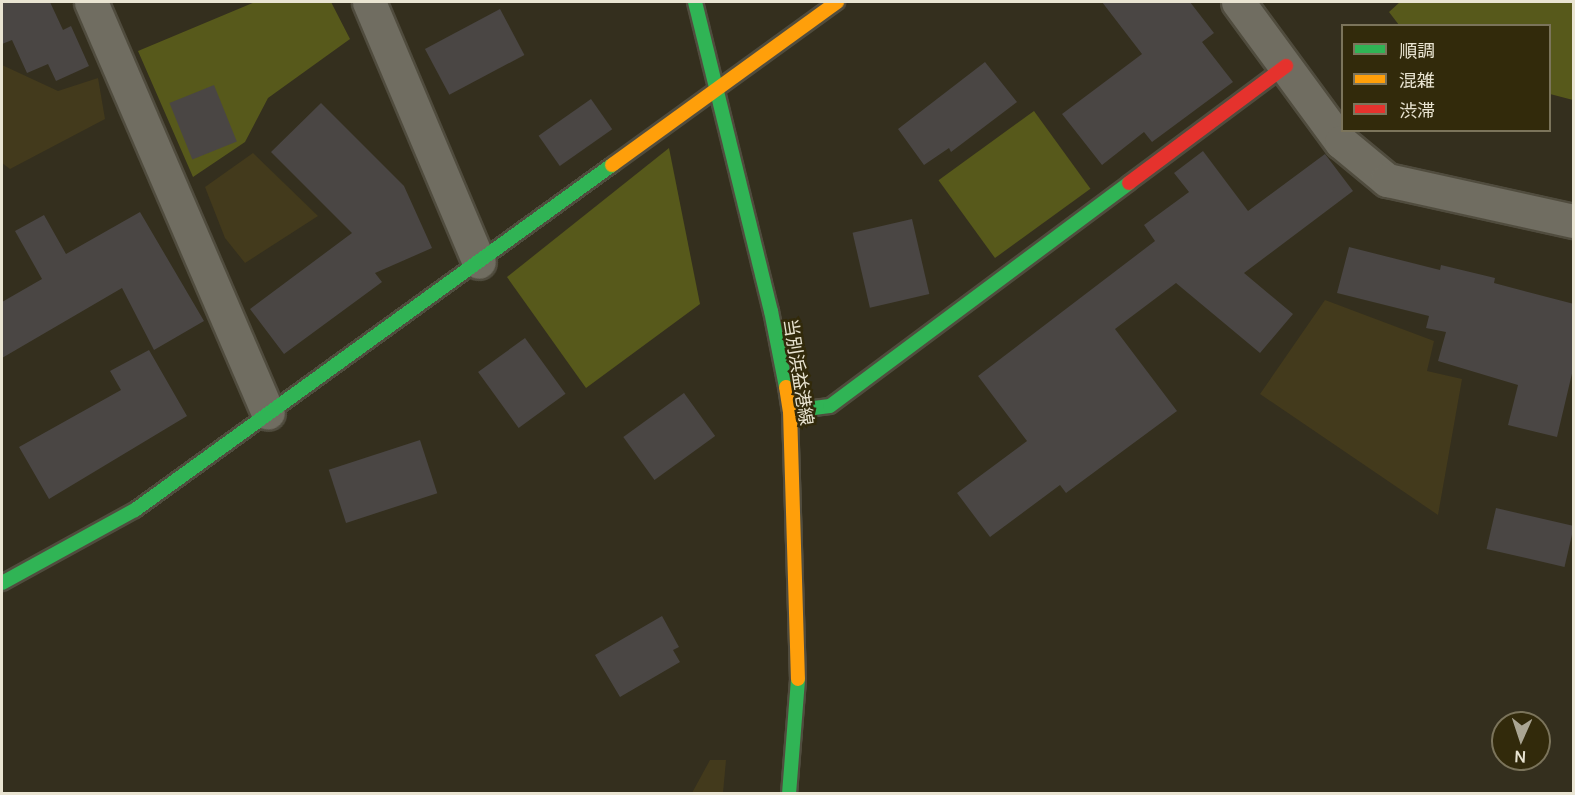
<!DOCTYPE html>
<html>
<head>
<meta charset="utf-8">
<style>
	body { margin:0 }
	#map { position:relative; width:1575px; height:795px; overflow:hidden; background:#342f1e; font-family:Manrope,"Noto Sans JP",sans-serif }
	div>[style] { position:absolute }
	.green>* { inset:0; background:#57591b; transform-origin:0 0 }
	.sand>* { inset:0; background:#433a1c }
	.building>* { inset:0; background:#4a4644; transform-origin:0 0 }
	.roads { filter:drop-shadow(2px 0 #504c3e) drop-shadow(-2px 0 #504c3e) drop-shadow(0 2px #504c3e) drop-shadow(0 -2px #504c3e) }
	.street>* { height:33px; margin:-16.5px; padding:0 16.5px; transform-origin:16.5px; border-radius:16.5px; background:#706d61 }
	.fast>* { height:14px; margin:-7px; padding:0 7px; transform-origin:7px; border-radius:7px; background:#30b455 }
	.slow>* { height:14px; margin:-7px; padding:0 7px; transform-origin:7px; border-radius:7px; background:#ff9f0a }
	.jam>* { height:14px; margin:-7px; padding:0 7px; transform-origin:7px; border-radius:7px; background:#e5322d }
	span { translate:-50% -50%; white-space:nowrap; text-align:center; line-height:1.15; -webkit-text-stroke:5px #322a0b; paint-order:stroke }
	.street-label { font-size:18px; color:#e9e4d2 }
	.frame { position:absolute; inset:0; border:3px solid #e9e4d2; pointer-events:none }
	.legend { position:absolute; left:1341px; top:24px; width:210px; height:108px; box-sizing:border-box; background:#322a0b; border:2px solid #7b745b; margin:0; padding:8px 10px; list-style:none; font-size:18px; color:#e9e4d2 }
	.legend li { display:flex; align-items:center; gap:12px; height:30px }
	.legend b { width:30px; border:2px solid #7b745b }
	.north { position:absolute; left:1491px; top:711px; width:60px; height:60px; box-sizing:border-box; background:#322a0b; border:2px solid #7b745b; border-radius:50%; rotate:183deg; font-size:16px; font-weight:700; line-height:24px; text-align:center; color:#e9e4d2 }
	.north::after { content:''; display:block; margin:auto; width:21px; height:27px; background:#aaa593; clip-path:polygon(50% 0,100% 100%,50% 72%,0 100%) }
</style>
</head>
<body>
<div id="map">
	<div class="green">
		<div style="clip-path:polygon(255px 2px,331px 2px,350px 39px,268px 98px,245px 142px,193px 177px,138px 51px)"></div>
		<div style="clip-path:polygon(1400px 2px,1573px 2px,1573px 100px,1550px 94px,1550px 26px,1399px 25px,1389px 12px)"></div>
		<div style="left:1034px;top:111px;width:96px;height:118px;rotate:54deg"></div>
		<div style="clip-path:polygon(669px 148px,700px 304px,586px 388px,507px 277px)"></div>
	</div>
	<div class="sand">
		<div style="clip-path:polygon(2px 65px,58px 91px,98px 78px,105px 119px,10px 169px,2px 163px)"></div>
		<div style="clip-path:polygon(253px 153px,318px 216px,245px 263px,225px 238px,205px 187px)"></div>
		<div style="clip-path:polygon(1325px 300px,1434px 341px,1427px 371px,1462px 379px,1438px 515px,1260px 394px)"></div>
		<div style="clip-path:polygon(710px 760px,726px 760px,723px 793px,692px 793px)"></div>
	</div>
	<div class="building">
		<div style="clip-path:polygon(2px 2px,50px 2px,63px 30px,71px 26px,89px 66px,56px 81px,48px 64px,27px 73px,12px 40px,2px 44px)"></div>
		<div style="clip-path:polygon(1102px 2px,1190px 2px,1214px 33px,1202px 42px,1233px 82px,1152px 142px,1144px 132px,1102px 165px,1062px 114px,1142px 54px)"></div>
		<div style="left:500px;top:9px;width:52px;height:85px;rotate:62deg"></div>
		<div style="clip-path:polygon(985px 62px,1017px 102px,951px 152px,949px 148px,924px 165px,898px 129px)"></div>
		<div style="left:214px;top:85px;width:61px;height:48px;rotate:68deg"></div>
		<div style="left:591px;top:99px;width:37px;height:64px;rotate:55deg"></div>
		<div style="clip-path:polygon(321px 103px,404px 186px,432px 248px,375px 273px,382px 282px,284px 354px,250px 309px,352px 233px,271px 152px)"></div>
		<div style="clip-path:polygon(1203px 151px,1248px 211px,1325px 154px,1353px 191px,1244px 273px,1293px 314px,1260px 353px,1176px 283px,1115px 329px,1177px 411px,1066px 493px,1060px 485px,990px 537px,957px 493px,1027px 441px,978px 376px,1155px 241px,1144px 225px,1189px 192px,1174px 173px)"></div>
		<div style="clip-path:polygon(140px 212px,204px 321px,154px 350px,122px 288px,2px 358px,2px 302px,42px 279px,15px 231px,44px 215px,66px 254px)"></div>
		<div style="left:912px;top:219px;width:77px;height:61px;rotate:77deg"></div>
		<div style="clip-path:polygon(1349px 247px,1440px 270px,1441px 265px,1495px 278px,1494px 283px,1574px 304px,1574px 365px,1557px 437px,1508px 425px,1518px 385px,1438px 361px,1446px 332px,1426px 328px,1429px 316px,1337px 293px)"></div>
		<div style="left:525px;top:338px;width:69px;height:58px;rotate:54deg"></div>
		<div style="clip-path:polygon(149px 350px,187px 416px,49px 499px,19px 447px,121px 390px,110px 371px)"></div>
		<div style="left:684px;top:393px;width:53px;height:75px;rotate:54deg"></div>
		<div style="left:420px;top:440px;width:56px;height:96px;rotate:72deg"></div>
		<div style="left:1496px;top:508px;width:80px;height:42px;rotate:13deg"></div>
		<div style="clip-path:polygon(662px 616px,679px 647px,673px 650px,680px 662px,620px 697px,595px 655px)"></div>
	</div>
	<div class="roads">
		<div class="street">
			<div style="left:91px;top:2px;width:447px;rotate:66.7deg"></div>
			<div style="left:369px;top:2px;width:282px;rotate:67.1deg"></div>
			<div style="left:1238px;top:2px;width:174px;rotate:53.7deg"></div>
			<div style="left:1341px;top:142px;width:60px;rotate:39.6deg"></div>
			<div style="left:1387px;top:180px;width:191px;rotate:12.4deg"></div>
		</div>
		<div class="fast">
			<div style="left:695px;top:2px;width:318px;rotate:76.2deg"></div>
			<div style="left:771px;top:311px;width:77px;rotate:78.8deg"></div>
			<div style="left:790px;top:411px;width:40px;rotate:-7.1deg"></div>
			<div style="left:830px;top:406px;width:373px;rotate:-36.7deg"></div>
			<div style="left:2px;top:583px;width:152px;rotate:-28.8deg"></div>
			<div style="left:135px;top:510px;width:589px;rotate:-35.88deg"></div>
			<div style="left:789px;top:794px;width:115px;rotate:-85.5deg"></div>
		</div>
		<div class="slow">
			<div style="left:612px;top:165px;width:278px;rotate:-35.9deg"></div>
			<div style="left:786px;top:387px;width:24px;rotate:81deg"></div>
			<div style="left:790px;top:411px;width:268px;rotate:88.3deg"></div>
		</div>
		<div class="jam">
			<div style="left:1129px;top:183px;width:196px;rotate:-36.7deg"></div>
		</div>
	</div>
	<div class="street-label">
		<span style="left:799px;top:372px;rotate:81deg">当別浜益港線</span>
	</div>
	<div class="frame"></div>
	<ul class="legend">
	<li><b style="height:8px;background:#30b455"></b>順調</li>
	<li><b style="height:8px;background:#ff9f0a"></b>混雑</li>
	<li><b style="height:8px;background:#e5322d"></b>渋滞</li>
	</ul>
	<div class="north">N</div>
</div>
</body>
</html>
